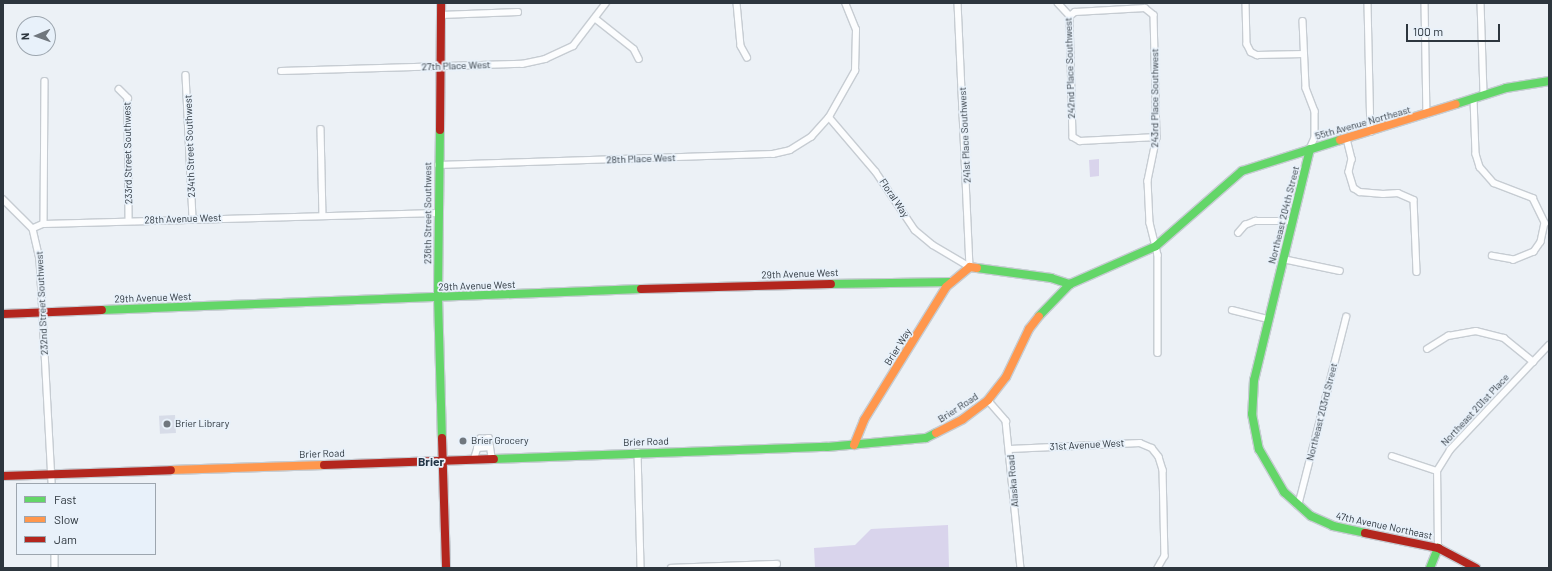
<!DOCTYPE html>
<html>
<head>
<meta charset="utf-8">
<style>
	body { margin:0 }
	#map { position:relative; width:1552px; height:571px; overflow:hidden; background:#ecf1f6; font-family:Barlow,sans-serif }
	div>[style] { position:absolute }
	.green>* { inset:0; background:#d9d4ec }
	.building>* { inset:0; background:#d7dce8; transform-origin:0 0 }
	.roads { filter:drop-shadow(1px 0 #c6ccd2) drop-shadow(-1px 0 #c6ccd2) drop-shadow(0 1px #c6ccd2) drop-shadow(0 -1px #c6ccd2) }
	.street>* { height:5.5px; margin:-2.75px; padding:0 2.75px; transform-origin:2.75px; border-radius:2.75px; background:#fcfdfe }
	.fast>* { height:8px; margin:-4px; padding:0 4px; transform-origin:4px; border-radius:4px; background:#63d668 }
	.slow>* { height:8px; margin:-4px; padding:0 4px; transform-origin:4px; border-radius:4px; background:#ff974d }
	.jam>* { height:8px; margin:-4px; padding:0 4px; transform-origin:4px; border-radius:4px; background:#b3261e }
	.dots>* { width:11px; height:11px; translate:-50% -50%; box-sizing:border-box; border:2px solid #e8f1fa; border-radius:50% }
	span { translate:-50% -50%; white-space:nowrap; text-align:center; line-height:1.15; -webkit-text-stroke:3.5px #e8f1fa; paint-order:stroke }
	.street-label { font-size:10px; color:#2d363e }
	.poi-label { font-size:10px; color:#2d363e }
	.left { translate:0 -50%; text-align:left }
	.quarter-label { font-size:12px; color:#233445; font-weight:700 }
	.frame { position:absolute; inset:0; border:4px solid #2d363e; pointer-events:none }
	.legend { position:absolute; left:16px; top:483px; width:140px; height:72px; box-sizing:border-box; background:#e8f1fa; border:1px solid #9da6af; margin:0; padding:5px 7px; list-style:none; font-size:12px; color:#2d363e }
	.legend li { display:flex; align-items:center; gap:8px; height:20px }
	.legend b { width:20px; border:1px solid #9da6af }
	.north { position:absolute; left:16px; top:16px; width:40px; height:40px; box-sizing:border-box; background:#e8f1fa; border:1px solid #9da6af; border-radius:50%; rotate:268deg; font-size:11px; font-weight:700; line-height:16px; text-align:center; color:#2d363e }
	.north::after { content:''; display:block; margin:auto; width:14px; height:18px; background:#70777e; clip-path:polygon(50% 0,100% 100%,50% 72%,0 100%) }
	.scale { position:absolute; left:1406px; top:24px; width:94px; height:18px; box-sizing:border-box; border:2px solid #2d363e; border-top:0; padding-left:5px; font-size:12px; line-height:14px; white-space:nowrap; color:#2d363e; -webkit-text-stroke:3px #e8f1fa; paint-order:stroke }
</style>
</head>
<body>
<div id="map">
	<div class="green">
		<div style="clip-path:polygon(1099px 159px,1099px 176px,1090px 177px,1089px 160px)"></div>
		<div style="clip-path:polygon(948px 525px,949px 568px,815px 568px,814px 548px,855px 545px,871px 529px)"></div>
	</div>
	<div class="building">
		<div style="left:175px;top:415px;width:18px;height:16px;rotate:87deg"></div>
	</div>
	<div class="roads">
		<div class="street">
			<div style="left:737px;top:3px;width:43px;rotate:84.7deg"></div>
			<div style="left:741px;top:46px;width:13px;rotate:61deg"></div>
			<div style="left:958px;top:3px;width:264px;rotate:87.4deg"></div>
			<div style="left:1058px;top:3px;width:18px;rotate:47deg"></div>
			<div style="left:1246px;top:3px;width:41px;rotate:88.6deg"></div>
			<div style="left:1247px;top:44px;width:9px;rotate:63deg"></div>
			<div style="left:1251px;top:52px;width:7px;rotate:27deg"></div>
			<div style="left:1257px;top:55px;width:47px;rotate:-1.2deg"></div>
			<div style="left:1425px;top:3px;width:111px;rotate:89deg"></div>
			<div style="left:1481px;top:3px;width:92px;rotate:88.1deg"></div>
			<div style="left:1368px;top:4px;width:128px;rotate:88.7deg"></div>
			<div style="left:441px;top:15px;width:77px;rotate:-2.2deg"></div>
			<div style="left:1070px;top:16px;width:6px;rotate:-39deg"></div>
			<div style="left:1075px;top:12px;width:70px;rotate:-3.3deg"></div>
			<div style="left:1145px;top:8px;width:11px;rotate:38deg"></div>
			<div style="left:1154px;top:15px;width:122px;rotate:88.6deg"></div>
			<div style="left:1157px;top:137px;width:45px;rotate:101.6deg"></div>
			<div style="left:1148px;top:181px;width:42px;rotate:87.3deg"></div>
			<div style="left:1150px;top:223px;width:33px;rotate:76deg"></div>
			<div style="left:1158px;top:255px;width:98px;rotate:90deg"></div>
			<div style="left:1070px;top:16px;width:121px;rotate:88.6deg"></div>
			<div style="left:1073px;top:137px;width:8px;rotate:30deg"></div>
			<div style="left:1080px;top:141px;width:77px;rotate:-3deg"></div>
			<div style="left:596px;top:19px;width:48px;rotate:38.3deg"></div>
			<div style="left:634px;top:49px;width:11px;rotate:63deg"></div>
			<div style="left:1303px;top:21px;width:67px;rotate:87.4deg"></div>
			<div style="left:1306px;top:88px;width:25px;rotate:69deg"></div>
			<div style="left:1315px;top:111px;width:27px;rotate:90deg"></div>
			<div style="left:1315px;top:138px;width:12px;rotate:114deg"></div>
			<div style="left:281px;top:71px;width:241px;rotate:-1.7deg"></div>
			<div style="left:522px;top:64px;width:24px;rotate:-12deg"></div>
			<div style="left:545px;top:59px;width:31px;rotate:-25deg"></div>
			<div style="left:573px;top:46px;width:54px;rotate:-52.5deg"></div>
			<div style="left:186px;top:75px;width:143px;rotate:87.2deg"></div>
			<div style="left:45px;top:81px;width:143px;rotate:90.4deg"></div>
			<div style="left:44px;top:224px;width:12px;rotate:156deg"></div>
			<div style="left:33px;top:229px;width:32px;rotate:77deg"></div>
			<div style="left:40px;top:260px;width:224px;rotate:86.9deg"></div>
			<div style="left:119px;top:89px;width:13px;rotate:45deg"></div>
			<div style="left:128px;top:98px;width:123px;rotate:89.5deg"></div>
			<div style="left:1474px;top:99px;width:55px;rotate:87.9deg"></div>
			<div style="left:1476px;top:154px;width:14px;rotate:73deg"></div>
			<div style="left:1480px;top:167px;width:21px;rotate:49deg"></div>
			<div style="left:1494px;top:183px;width:42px;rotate:21deg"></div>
			<div style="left:1533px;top:198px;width:28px;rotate:64deg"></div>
			<div style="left:1545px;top:223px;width:19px;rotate:102deg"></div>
			<div style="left:1541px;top:242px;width:12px;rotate:125deg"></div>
			<div style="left:1534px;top:252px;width:22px;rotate:158deg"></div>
			<div style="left:1514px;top:260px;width:22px;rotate:-170deg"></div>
			<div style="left:829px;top:117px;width:72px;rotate:49.5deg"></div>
			<div style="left:876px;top:172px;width:70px;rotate:56.1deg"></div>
			<div style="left:915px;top:230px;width:23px;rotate:40deg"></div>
			<div style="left:933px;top:245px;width:43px;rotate:30.7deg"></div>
			<div style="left:321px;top:129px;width:86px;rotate:88.7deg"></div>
			<div style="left:1347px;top:139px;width:21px;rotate:76deg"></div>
			<div style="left:1352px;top:159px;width:13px;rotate:103deg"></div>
			<div style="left:1349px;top:172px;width:17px;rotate:73deg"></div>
			<div style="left:1354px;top:188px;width:7px;rotate:34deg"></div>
			<div style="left:1360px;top:192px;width:23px;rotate:5deg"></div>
			<div style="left:1383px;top:194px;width:15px;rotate:-4deg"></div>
			<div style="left:1398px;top:193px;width:17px;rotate:24deg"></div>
			<div style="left:1414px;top:200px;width:72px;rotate:87.6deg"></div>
			<div style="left:438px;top:165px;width:335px;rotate:-1.9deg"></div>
			<div style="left:773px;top:154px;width:17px;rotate:-13deg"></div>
			<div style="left:790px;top:150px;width:25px;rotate:-32deg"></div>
			<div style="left:811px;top:137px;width:27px;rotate:-48deg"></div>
			<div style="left:829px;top:117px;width:53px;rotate:-60.5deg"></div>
			<div style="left:855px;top:71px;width:41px;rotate:-88.6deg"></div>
			<div style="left:856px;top:30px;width:29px;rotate:-112deg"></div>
			<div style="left:3px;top:199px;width:42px;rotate:45deg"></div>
			<div style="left:44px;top:224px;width:394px;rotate:-1.6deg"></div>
			<div style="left:1238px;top:233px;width:11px;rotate:-49deg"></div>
			<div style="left:1245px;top:225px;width:11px;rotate:-22deg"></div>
			<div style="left:1255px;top:221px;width:37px"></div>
			<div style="left:1283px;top:259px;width:58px;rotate:11.9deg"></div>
			<div style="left:1232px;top:310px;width:37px;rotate:14deg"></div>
			<div style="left:1427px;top:349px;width:25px;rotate:-32deg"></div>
			<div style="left:1448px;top:336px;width:28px;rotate:-10deg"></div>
			<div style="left:1476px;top:331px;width:29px;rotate:14deg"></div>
			<div style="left:1504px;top:338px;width:38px;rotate:39deg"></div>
			<div style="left:988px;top:400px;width:28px;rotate:49deg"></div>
			<div style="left:1006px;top:421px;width:148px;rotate:84.2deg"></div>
			<div style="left:477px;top:448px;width:13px;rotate:-4deg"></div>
			<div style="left:1010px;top:449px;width:130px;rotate:-2.6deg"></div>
			<div style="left:1140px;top:443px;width:13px;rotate:23deg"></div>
			<div style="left:1152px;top:448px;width:11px;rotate:52deg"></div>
			<div style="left:1159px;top:457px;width:14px;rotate:73deg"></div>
			<div style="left:1163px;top:470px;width:86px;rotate:88.7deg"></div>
			<div style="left:1165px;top:556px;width:14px;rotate:120deg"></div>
			<div style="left:638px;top:452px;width:116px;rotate:88.5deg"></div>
			<div style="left:1392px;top:456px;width:47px;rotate:18.4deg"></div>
			<div style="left:474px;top:459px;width:21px;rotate:-73deg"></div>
			<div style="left:480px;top:439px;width:9px;rotate:-6deg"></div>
			<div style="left:489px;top:438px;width:20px;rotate:81deg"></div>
			<div style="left:1298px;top:506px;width:195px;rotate:-75.7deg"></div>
			<div style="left:1438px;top:548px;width:77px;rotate:-90.7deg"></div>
			<div style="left:1437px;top:471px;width:25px;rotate:-58deg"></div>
			<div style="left:1450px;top:450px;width:144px;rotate:-46.7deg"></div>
			<div style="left:55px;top:554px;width:14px;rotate:90deg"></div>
			<div style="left:671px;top:568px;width:106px;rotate:-2.2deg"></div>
		</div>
		<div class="fast">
			<div style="left:1456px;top:104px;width:52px;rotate:-17.7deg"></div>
			<div style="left:1506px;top:88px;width:44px;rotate:-9.2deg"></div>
			<div style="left:440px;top:130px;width:167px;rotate:90.7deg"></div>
			<div style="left:438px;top:297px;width:141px;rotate:88.4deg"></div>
			<div style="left:1310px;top:149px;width:238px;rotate:103.6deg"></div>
			<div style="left:1254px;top:380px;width:34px;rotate:93deg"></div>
			<div style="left:1252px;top:414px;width:36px;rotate:79deg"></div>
			<div style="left:1259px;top:449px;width:50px;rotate:59.8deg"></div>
			<div style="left:1284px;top:492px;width:36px;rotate:42deg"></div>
			<div style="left:1311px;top:516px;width:24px;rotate:24deg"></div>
			<div style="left:1333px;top:526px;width:33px;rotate:12deg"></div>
			<div style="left:977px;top:268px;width:75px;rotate:7.7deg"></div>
			<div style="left:1051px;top:278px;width:20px;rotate:18deg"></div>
			<div style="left:831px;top:284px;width:120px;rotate:-1deg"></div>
			<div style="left:102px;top:310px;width:539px;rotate:-2.23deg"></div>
			<div style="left:1039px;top:316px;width:45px;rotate:-45.9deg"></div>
			<div style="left:1070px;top:284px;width:94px;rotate:-23.8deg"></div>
			<div style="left:1156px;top:246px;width:114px;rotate:-41.1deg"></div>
			<div style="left:1242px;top:171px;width:103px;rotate:-17.6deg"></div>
			<div style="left:494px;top:459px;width:333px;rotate:-2.1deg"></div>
			<div style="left:827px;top:447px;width:99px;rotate:-5.2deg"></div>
			<div style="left:926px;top:438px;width:11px;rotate:-27deg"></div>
			<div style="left:1430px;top:568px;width:22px;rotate:-68deg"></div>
		</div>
		<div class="slow">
			<div style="left:1340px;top:140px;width:121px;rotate:-17.2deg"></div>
			<div style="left:936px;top:433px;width:30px;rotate:-27deg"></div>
			<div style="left:963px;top:419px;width:31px;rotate:-37deg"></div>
			<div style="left:988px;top:400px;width:29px;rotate:-52deg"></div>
			<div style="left:1006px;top:377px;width:53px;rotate:-64.4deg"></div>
			<div style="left:1029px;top:329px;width:16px;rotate:-52deg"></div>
			<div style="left:854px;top:445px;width:27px;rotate:-68deg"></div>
			<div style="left:864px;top:420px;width:156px;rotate:-58.3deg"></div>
			<div style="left:946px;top:287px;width:31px;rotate:-40deg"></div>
			<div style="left:970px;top:267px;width:7px;rotate:8deg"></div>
			<div style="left:171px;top:470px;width:153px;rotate:-1.9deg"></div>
		</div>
		<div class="jam">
			<div style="left:440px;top:130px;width:127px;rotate:-89.5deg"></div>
			<div style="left:641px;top:289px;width:190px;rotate:-1.5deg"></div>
			<div style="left:3px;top:314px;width:99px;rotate:-2.3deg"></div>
			<div style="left:442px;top:438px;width:130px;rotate:88.2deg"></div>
			<div style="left:324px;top:465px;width:170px;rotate:-2deg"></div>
			<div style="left:3px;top:476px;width:168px;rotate:-2deg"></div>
			<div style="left:1365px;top:533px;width:75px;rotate:11.6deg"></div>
			<div style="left:1438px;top:548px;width:43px;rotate:27.8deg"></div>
		</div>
	</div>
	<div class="dots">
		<div style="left:167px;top:424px;background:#70777e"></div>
		<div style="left:463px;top:441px;background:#70777e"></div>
	</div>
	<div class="street-label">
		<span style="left:456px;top:66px;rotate:-2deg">27th Place West</span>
		<span style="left:1070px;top:68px;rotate:-92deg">242nd Place Southwest</span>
		<span style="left:1155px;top:98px;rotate:-90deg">243rd Place Southwest</span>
		<span style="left:1363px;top:123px;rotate:-16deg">55th Avenue Northeast</span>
		<span style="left:965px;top:135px;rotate:-93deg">241st Place Southwest</span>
		<span style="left:190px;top:146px;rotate:-92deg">234th Street Southwest</span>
		<span style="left:128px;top:153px;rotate:-91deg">233rd Street Southwest</span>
		<span style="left:641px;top:159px;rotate:-2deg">28th Place West</span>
		<span style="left:894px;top:198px;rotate:56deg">Floral Way</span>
		<span style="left:428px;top:213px;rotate:-90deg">236th Street Southwest</span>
		<span style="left:1284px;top:215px;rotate:-76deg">Northeast 204th Street</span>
		<span style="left:183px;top:219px;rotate:-2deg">28th Avenue West</span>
		<span style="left:800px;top:274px;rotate:-2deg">29th Avenue West</span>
		<span style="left:477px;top:286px;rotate:-2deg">29th Avenue West</span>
		<span style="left:153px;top:298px;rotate:-2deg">29th Avenue West</span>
		<span style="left:42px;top:303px;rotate:-93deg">232nd Street Southwest</span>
		<span style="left:898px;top:347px;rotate:-58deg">Brier Way</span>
		<span style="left:958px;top:408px;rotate:-33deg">Brier Road</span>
		<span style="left:1475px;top:410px;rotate:-47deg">Northeast 201st Place</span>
		<span style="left:1322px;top:412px;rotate:-76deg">Northeast 203rd Street</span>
		<span style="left:646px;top:442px;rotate:-2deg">Brier Road</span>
		<span style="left:1087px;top:445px;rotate:-3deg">31st Avenue West</span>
		<span style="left:322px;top:454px;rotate:-2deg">Brier Road</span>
		<span style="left:1013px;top:481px;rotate:-95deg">Alaska Road</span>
		<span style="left:1384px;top:526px;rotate:12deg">47th Avenue Northeast</span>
	</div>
	<div class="poi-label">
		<span class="left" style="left:175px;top:424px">Brier Library</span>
		<span class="left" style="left:471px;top:441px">Brier Grocery</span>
	</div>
	<div class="quarter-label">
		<span style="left:431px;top:462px">Brier</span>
	</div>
	<div class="frame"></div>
	<ul class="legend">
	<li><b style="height:5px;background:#63d668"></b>Fast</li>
	<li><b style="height:5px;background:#ff974d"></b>Slow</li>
	<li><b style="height:5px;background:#b3261e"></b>Jam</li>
	</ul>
	<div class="north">N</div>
	<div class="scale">100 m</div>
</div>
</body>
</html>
